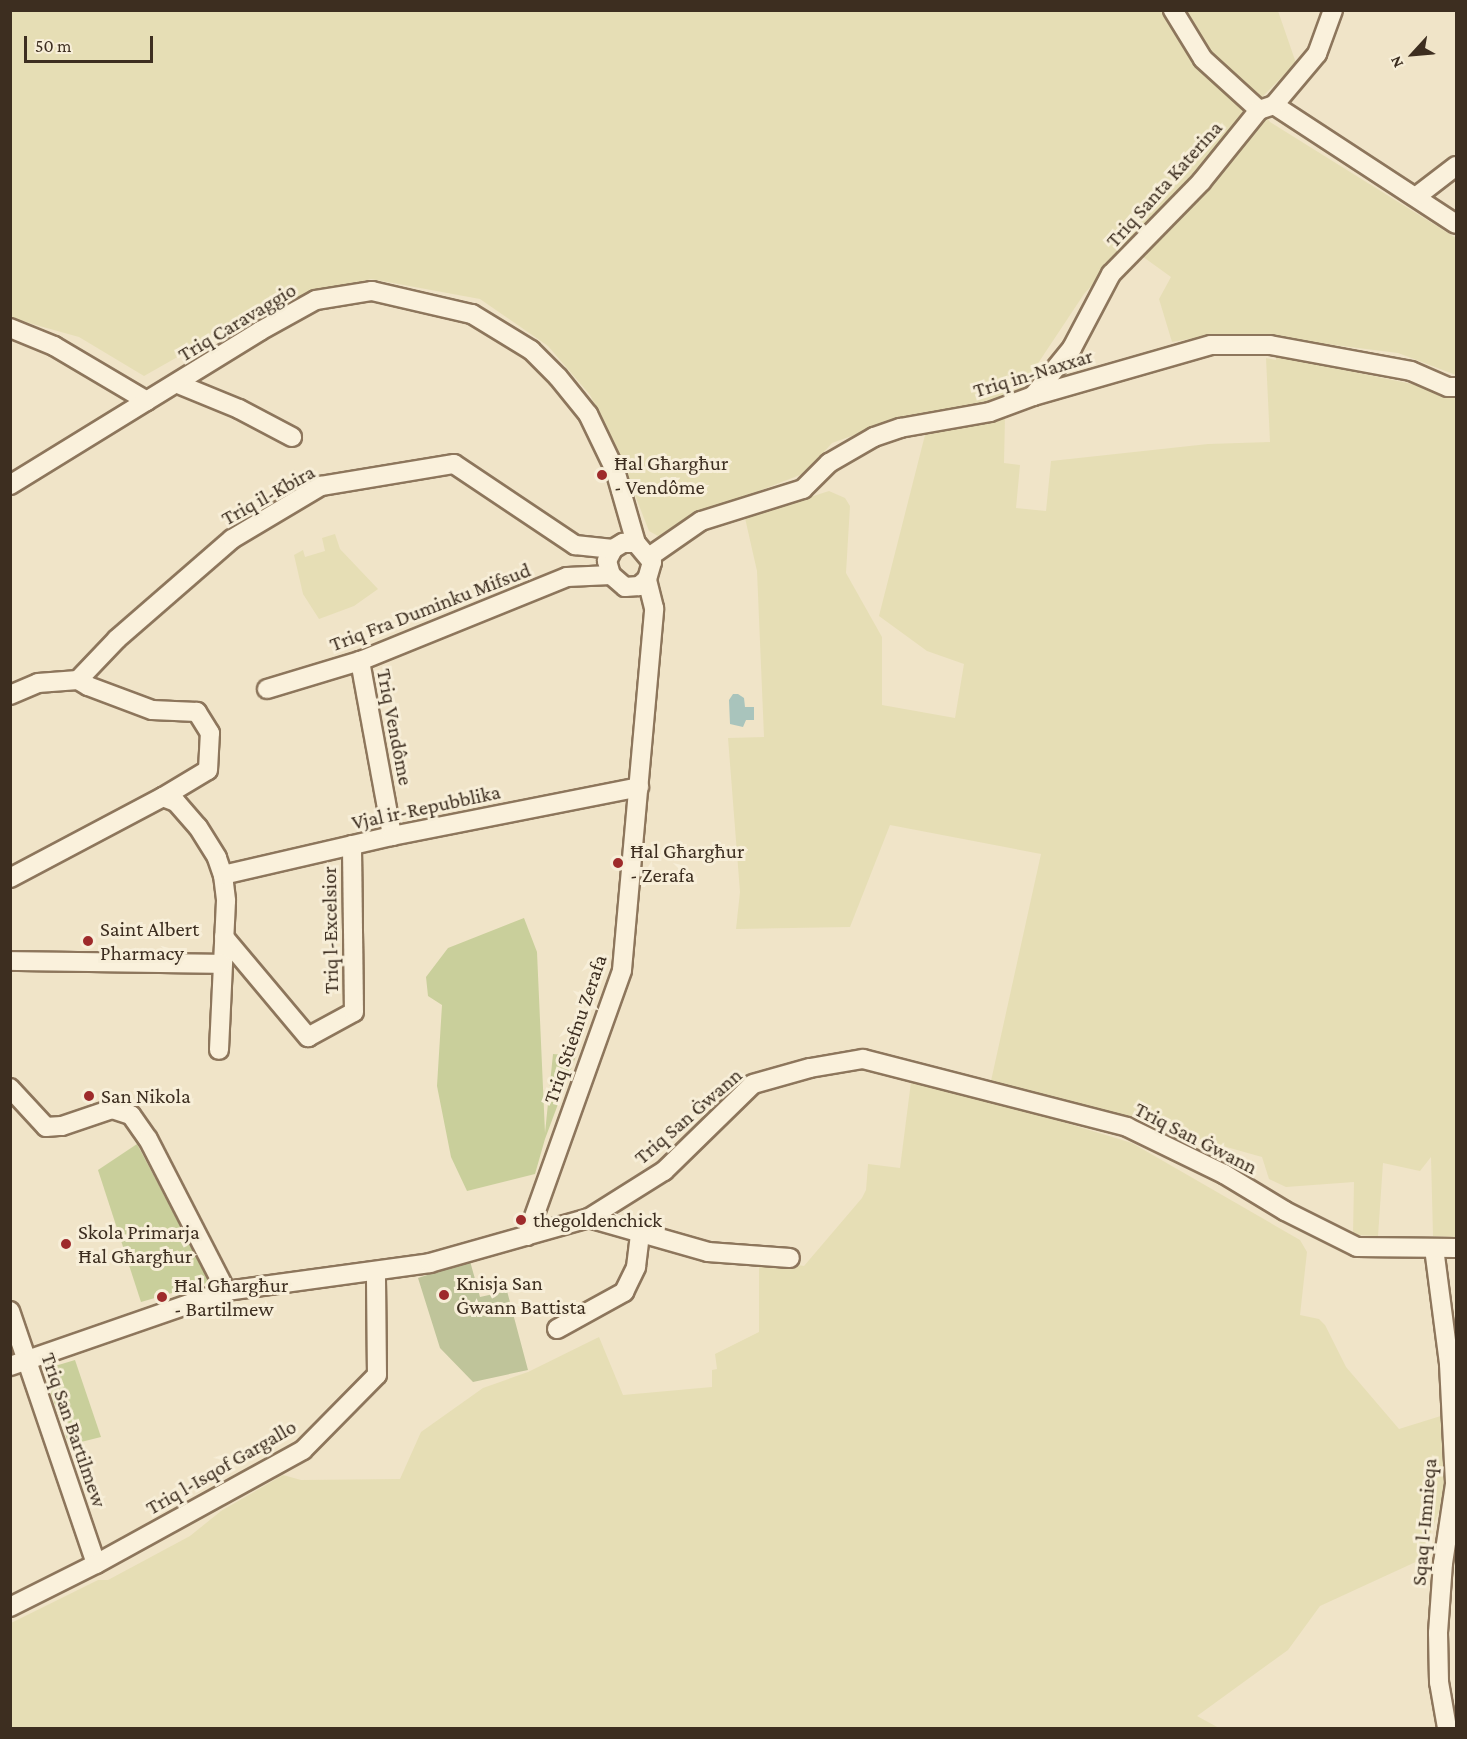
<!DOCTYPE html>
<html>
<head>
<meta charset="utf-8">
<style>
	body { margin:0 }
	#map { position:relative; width:1467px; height:1739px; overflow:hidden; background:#f0e4c8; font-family:"Crimson Pro",serif }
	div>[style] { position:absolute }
	.farmland>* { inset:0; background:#e6deb5 }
	.green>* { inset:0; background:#c9cf9b }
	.cemetery>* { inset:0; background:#bfc49a }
	.water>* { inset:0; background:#a9c4bc }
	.roads { filter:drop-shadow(2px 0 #8d765c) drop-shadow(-2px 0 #8d765c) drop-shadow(0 2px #8d765c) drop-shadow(0 -2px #8d765c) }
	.minor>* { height:18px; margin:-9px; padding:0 9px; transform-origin:9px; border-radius:9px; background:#faf1dc }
	.dots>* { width:16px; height:16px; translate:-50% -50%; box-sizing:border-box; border:3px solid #f7eed8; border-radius:50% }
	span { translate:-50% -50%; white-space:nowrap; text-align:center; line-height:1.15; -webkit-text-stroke:6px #f7eed8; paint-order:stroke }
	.street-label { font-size:21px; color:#3d2e20 }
	.poi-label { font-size:21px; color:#3d2e20 }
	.left { translate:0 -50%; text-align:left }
	.frame { position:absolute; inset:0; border:12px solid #3d2e20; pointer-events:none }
	.north { position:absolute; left:1383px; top:24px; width:60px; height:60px; -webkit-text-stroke:4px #f7eed8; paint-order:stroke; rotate:244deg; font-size:16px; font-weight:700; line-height:24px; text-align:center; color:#3d2e20 }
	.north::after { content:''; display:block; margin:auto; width:21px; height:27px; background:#3d2e20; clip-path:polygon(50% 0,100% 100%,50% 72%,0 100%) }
	.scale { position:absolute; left:24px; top:36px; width:129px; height:27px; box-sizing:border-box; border:3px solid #3d2e20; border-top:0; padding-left:8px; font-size:18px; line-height:21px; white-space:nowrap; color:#3d2e20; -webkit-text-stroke:4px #f7eed8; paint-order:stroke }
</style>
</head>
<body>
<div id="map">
	<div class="farmland">
		<div style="clip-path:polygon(10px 11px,1278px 11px,1296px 63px,1257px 102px,1270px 122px,1456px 238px,1456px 375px,1398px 353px,1254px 335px,1212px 335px,1172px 342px,1159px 299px,1171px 277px,1128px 246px,1084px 294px,1017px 395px,994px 403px,896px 420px,832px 443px,805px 473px,692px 517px,658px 536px,649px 531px,615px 444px,590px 395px,548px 346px,480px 299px,371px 279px,269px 305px,144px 376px,79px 337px,11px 318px)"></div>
		<div style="clip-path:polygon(1276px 356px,1456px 393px,1456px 1237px,1433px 1236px,1431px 1157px,1420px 1171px,1383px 1163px,1378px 1236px,1353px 1235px,1354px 1182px,1286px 1187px,1269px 1179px,1262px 1157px,991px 1081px,1041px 854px,890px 825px,850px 927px,736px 929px,740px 892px,728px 738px,764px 737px,757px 571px,745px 518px,829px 491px,845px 498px,850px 506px,846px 573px,882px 637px,882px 705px,955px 718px,964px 664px,927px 651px,879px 616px,925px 435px,1005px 417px,1004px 463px,1020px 465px,1016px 508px,1046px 511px,1051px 461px,1208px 444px,1270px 442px,1266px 358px,1276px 360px)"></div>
		<div style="clip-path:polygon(335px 534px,340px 549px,378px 589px,354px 606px,319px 619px,303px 594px,294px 555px,303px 550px,305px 557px,325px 551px,322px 538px)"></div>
		<div style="clip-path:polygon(911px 1082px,1023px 1110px,1132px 1143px,1300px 1240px,1307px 1252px,1300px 1315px,1319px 1319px,1325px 1325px,1346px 1367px,1399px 1429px,1444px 1415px,1448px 1488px,1420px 1560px,1320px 1606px,1288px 1650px,1197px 1716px,1219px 1728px,11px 1728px,11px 1623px,98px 1580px,108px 1580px,190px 1536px,221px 1511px,283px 1475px,301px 1480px,400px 1479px,421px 1432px,483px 1388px,528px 1372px,599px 1337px,623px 1395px,712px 1387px,712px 1370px,717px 1369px,715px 1354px,759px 1332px,759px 1259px,804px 1266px,862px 1198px,866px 1190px,868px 1164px,900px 1168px)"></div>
	</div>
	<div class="green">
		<div style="clip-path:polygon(524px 918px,537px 952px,545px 1133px,553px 1054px,576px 1056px,545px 1139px,535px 1174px,467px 1191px,451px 1157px,437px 1086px,442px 1005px,428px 996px,426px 977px,448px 948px)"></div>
		<div style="clip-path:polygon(137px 1144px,210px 1282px,141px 1302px,98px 1170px)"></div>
		<div style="clip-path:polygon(75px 1360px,101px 1437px,69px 1445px,47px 1382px,55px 1366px)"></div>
	</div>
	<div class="cemetery">
		<div style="clip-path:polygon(470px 1261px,480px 1297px,507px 1291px,528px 1370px,473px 1382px,440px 1348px,418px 1278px)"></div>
	</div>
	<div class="water">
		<div style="clip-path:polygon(733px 694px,738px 694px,744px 698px,745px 707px,754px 707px,754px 720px,746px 720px,743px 727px,730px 724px,729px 700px)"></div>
	</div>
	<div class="roads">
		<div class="minor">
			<div style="left:1173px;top:10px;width:57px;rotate:58.5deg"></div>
			<div style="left:1203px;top:59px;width:76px;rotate:42.3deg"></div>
			<div style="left:1274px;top:105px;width:217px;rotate:33.2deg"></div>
			<div style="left:1417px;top:196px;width:49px;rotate:-37.6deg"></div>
			<div style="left:10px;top:328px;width:48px;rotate:22.2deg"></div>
			<div style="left:54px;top:346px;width:108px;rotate:30.6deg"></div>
			<div style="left:178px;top:384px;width:66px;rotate:22.3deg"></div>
			<div style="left:239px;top:409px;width:60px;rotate:27.8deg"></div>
			<div style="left:1033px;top:396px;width:62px;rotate:-50.9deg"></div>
			<div style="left:1072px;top:348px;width:84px;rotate:-62.2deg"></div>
			<div style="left:1111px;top:274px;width:129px;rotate:-45.6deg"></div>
			<div style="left:1201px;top:182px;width:92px;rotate:-51.1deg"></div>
			<div style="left:1259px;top:110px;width:16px;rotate:-18deg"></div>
			<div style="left:1274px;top:105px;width:67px;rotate:-49.9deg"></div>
			<div style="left:1317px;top:54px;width:47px;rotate:-70deg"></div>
			<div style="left:10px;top:485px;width:294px;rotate:-31.6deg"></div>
			<div style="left:260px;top:331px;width:64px;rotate:-29deg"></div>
			<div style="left:316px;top:300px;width:57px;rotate:-9.1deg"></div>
			<div style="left:372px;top:291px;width:103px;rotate:13deg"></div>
			<div style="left:472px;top:314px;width:69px;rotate:31.4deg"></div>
			<div style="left:531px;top:350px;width:38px;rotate:45deg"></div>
			<div style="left:558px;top:377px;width:48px;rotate:51deg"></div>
			<div style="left:588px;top:414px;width:62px;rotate:64.3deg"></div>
			<div style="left:615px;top:470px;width:76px;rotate:74deg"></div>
			<div style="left:636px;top:543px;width:25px;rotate:50deg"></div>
			<div style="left:652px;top:562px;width:18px;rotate:106deg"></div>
			<div style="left:647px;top:579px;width:11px;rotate:139deg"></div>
			<div style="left:639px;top:586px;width:14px;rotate:176deg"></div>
			<div style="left:625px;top:587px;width:18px;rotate:-139deg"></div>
			<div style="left:611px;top:575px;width:15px;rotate:-106deg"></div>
			<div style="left:607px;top:561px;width:13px;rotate:-63deg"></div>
			<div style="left:613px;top:549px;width:12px;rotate:-31deg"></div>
			<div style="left:623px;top:543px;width:13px"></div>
			<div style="left:649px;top:557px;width:63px;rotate:-34.7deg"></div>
			<div style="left:701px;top:521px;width:107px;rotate:-17.4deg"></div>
			<div style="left:803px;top:489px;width:37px;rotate:-45deg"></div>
			<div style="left:829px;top:463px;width:52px;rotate:-30deg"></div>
			<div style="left:874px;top:437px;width:28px;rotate:-19deg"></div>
			<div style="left:900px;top:428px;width:91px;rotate:-10.1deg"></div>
			<div style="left:990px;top:412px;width:46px;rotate:-20.4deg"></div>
			<div style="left:1033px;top:396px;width:185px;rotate:-16deg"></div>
			<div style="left:1211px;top:345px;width:59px"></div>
			<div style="left:1270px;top:345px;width:143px;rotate:10.4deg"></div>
			<div style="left:1411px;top:371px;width:40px;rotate:23.4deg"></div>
			<div style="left:1448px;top:387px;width:8px"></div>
			<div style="left:360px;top:661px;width:178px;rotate:79.6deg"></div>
			<div style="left:267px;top:689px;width:97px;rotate:-16.8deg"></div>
			<div style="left:360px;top:661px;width:223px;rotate:-22.1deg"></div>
			<div style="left:567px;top:577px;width:44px;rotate:-2.6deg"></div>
			<div style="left:10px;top:695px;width:30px;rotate:-23deg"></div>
			<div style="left:38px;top:683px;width:40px;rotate:-4.3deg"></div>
			<div style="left:78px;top:680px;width:57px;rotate:-46.4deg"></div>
			<div style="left:117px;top:639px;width:152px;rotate:-41deg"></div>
			<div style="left:232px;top:539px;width:104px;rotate:-30.8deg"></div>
			<div style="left:321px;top:486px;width:135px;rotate:-9.4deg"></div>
			<div style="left:454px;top:464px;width:146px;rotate:33.8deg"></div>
			<div style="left:575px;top:545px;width:38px;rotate:6deg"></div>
			<div style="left:163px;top:797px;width:14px;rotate:21deg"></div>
			<div style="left:176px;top:802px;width:33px;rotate:49deg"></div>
			<div style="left:198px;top:827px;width:36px;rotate:58deg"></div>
			<div style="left:217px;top:858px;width:18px;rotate:71deg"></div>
			<div style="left:223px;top:875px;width:26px;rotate:83deg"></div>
			<div style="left:226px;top:901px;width:149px;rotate:92.7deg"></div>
			<div style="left:223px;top:875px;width:173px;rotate:-13deg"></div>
			<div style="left:392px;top:836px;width:252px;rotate:-11.2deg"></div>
			<div style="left:10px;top:878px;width:173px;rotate:-27.9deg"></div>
			<div style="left:163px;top:797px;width:52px;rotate:-31deg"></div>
			<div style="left:208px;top:770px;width:37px;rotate:-87deg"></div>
			<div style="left:210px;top:733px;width:25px;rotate:-122deg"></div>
			<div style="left:197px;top:712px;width:45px;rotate:-177.5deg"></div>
			<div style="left:152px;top:710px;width:68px;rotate:-159.4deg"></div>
			<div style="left:88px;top:686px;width:12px;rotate:-149deg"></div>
			<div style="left:224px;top:937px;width:131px;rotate:50deg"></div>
			<div style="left:308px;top:1037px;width:52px;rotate:-28.5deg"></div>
			<div style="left:354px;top:1012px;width:167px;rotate:-90.7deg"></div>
			<div style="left:10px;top:961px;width:212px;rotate:0.8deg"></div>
			<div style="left:10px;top:1088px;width:53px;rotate:47.3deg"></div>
			<div style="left:46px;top:1127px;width:16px;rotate:-4deg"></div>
			<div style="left:62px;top:1126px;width:53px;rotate:-18.8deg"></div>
			<div style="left:112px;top:1109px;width:20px;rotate:18deg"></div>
			<div style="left:131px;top:1115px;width:29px;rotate:55deg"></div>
			<div style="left:148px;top:1139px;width:171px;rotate:62.8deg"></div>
			<div style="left:589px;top:1218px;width:124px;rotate:15.9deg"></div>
			<div style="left:708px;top:1252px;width:82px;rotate:4.2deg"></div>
			<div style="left:527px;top:1236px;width:282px;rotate:-70.3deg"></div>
			<div style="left:622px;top:970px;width:363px;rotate:-84.9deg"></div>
			<div style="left:654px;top:608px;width:30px;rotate:-104deg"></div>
			<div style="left:1434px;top:1248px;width:117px;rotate:82.6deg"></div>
			<div style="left:1449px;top:1364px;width:120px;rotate:87.1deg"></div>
			<div style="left:1455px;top:1484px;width:80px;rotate:98.6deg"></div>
			<div style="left:1443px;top:1563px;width:70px;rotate:94.1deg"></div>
			<div style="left:1438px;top:1633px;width:49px;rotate:88.8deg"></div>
			<div style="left:1439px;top:1682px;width:47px;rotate:80.1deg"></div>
			<div style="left:10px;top:1311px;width:267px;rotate:71.2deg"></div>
			<div style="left:557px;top:1329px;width:77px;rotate:-28.9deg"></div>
			<div style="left:624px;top:1292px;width:28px;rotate:-64deg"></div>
			<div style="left:636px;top:1267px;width:34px;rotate:-83deg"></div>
			<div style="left:10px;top:1366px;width:229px;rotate:-19.1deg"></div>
			<div style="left:226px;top:1291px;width:206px;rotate:-7.8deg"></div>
			<div style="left:430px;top:1263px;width:165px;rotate:-15.8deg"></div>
			<div style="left:589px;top:1218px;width:89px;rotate:-32.1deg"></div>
			<div style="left:664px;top:1171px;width:124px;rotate:-44.3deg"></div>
			<div style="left:753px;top:1084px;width:59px;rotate:-15.7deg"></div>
			<div style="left:810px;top:1068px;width:54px;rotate:-9.6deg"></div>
			<div style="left:863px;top:1059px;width:273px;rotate:14.4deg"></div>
			<div style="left:1127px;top:1127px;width:108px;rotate:25.9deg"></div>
			<div style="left:1224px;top:1174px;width:71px;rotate:31.2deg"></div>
			<div style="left:1285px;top:1211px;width:80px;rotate:26.6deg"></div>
			<div style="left:1357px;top:1247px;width:99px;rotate:0.6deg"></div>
			<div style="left:10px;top:1607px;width:96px;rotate:-26.6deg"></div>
			<div style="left:96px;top:1564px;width:236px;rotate:-28.8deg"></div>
			<div style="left:303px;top:1450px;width:105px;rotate:-45.4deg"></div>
			<div style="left:377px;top:1375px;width:104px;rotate:-90.6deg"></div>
		</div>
	</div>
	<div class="dots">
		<div style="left:602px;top:475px;background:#9e2a2b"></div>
		<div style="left:618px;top:863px;background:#9e2a2b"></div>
		<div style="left:88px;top:941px;background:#9e2a2b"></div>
		<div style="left:89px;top:1096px;background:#9e2a2b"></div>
		<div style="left:521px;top:1220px;background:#9e2a2b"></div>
		<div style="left:66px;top:1244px;background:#9e2a2b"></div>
		<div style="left:444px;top:1295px;background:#9e2a2b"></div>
		<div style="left:162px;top:1297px;background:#9e2a2b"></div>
	</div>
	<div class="street-label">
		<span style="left:1164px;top:184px;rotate:-48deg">Triq Santa Katerina</span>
		<span style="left:237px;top:322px;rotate:-31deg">Triq Caravaggio</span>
		<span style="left:1033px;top:373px;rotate:-17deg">Triq in-Naxxar</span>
		<span style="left:268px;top:495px;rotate:-29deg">Triq il-Kbira</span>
		<span style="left:430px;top:607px;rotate:-21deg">Triq Fra Duminku Mifsud</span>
		<span style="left:395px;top:727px;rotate:79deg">Triq Vendôme</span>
		<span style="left:426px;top:807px;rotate:-12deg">Vjal ir-Repubblika</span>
		<span style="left:330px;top:930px;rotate:-91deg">Triq l-Excelsior</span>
		<span style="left:575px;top:1029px;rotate:-71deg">Triq Stiefnu Zerafa</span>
		<span style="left:688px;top:1116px;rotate:-41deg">Triq San Ġwann</span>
		<span style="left:1196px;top:1138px;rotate:27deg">Triq San Ġwann</span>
		<span style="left:74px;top:1430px;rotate:71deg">Triq San Bartilmew</span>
		<span style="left:221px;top:1467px;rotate:-30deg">Triq l-Isqof Gargallo</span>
		<span style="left:1424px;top:1522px;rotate:-85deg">Sqaq l-Imnieqa</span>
	</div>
	<div class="poi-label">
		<span class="left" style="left:614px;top:475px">Ħal Għargħur<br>- Vendôme</span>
		<span class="left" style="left:630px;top:863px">Ħal Għargħur<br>- Zerafa</span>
		<span class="left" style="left:100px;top:941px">Saint Albert<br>Pharmacy</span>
		<span class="left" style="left:101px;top:1096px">San Nikola</span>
		<span class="left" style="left:533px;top:1220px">thegoldenchick</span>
		<span class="left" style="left:78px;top:1244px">Skola Primarja<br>Ħal Għargħur</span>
		<span class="left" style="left:456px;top:1295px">Knisja San<br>Ġwann Battista</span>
		<span class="left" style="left:174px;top:1297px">Ħal Għargħur<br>- Bartilmew</span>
	</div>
	<div class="frame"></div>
	<div class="north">N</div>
	<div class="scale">50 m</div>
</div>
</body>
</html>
